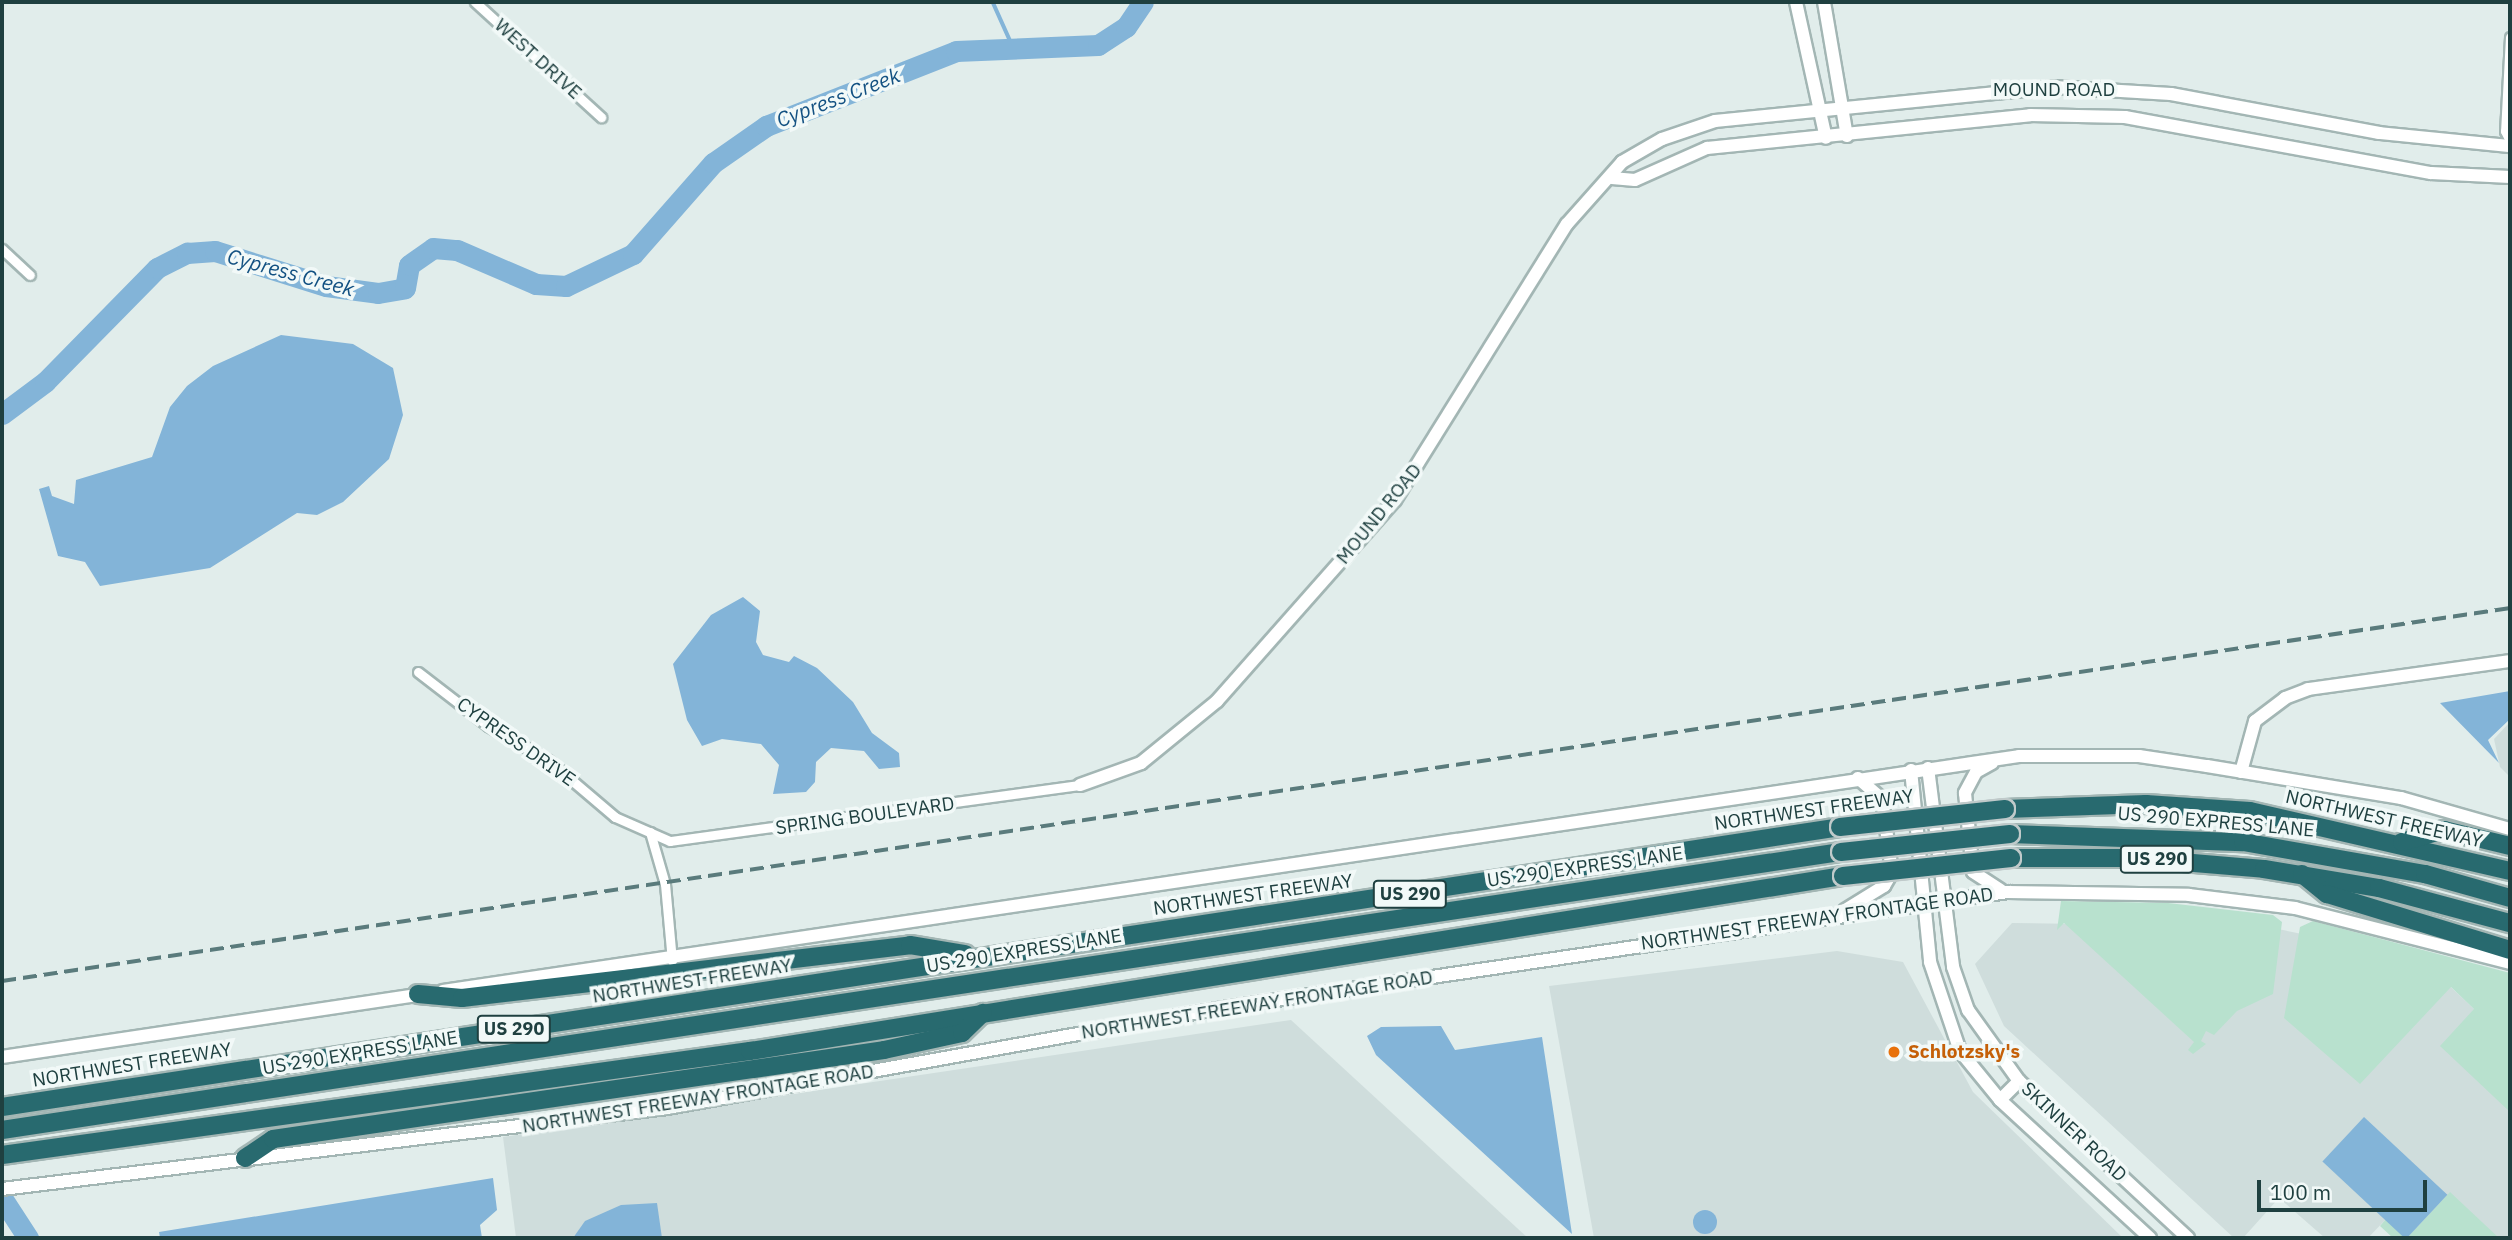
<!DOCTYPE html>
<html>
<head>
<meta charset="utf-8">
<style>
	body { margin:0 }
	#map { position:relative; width:2512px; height:1240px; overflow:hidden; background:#e1edeb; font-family:"IBM Plex Sans",sans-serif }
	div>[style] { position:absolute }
	.built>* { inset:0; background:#cfdddc }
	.green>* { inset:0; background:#b8e1ce }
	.water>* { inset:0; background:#83b4d8; transform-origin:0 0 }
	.round { border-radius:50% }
	.stream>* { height:3.5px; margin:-1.75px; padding:0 1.75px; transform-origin:1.75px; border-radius:1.75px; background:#83b4d8 }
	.river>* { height:21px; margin:-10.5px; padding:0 10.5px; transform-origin:10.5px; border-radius:10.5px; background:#83b4d8 }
	.roads { filter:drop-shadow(2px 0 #a3b6b4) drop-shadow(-2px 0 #a3b6b4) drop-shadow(0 2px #a3b6b4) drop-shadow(0 -2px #a3b6b4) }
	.street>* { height:9px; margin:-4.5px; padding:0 4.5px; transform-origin:4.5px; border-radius:4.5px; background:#fff }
	.secondary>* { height:12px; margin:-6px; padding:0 6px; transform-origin:6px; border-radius:6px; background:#fff }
	.highway>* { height:18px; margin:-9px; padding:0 9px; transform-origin:9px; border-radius:9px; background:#286a6f }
	.rail>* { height:3.5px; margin-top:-1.75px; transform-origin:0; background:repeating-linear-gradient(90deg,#5a7b7c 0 14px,transparent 0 21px) }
	.bridges { filter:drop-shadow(2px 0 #c0caca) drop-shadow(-2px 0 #c0caca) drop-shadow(0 2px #c0caca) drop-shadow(0 -2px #c0caca) }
	.highway-bridge>* { height:18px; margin:-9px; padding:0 9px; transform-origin:9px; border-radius:9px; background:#286a6f }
	.dots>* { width:19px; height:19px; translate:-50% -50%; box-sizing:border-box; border:4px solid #f2f9f8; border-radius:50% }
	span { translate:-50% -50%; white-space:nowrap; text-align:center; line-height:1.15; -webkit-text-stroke:7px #f2f9f8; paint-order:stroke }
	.shield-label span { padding:2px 5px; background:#f2f9f8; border:2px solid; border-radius:5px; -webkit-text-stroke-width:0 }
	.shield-label { font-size:18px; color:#1f4040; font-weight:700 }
	.street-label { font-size:19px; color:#1f4040 }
	.food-label { font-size:19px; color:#c56008; font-weight:700 }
	.left { translate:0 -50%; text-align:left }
	.water-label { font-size:21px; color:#135182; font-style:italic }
	.frame { position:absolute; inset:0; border:4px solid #1f4040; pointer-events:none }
	.scale { position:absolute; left:2257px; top:1180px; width:170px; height:32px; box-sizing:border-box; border:4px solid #1f4040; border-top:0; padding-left:9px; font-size:21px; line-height:24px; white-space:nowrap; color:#1f4040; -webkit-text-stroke:5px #f2f9f8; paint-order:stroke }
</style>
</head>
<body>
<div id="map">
	<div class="built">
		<div style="clip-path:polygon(2510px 722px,2510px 777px,2500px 767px,2494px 739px)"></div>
		<div style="clip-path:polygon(2012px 923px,2268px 927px,2420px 958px,2510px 1043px,2510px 1238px,2406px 1238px,2446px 1195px,2323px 1162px,2386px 1219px,2368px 1238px,2325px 1238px,2279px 1198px,2243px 1238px,2234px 1238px,2004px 1026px,1975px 964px)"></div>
		<div style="clip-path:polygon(1837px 951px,1903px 962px,1973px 1092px,2123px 1238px,1594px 1238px,1549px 986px)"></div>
		<div style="clip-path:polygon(1291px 1020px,1528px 1238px,516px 1238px,503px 1137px)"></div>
	</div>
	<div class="green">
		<div style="clip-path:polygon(2061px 901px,2168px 903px,2273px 915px,2282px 922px,2273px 994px,2237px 1011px,2214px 1035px,2206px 1031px,2201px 1041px,2206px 1044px,2193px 1054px,2188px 1050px,2194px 1042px,2064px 923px,2057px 930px)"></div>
		<div style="clip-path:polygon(2313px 921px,2510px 973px,2510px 1112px,2440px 1046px,2474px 1009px,2451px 987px,2360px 1084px,2284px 1018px,2300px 927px)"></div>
		<div style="clip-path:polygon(2450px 1192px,2499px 1238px,2393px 1238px,2380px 1226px,2386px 1219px,2407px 1238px)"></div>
	</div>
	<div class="water">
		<div style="clip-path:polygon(281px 335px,353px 344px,393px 368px,403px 415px,389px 459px,343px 502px,317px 515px,297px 513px,210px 568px,100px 586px,85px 562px,58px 556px,39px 489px,49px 486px,52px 496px,74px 504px,76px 480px,152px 457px,170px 407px,187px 386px,213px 366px)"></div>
		<div style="clip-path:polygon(743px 597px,760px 611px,756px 642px,763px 655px,789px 662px,794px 656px,817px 668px,853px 702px,872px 733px,899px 753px,900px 767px,879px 769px,864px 751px,831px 748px,816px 762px,815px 782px,806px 792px,773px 794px,779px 765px,761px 744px,722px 739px,702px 746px,687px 720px,673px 664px,711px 615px)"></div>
		<div style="clip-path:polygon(2510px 691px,2510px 719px,2488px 740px,2499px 763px,2440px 703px)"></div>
		<div style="clip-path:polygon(1441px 1026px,1455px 1050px,1542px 1037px,1572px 1234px,1376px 1055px,1367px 1036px,1381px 1027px)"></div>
		<div style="left:2364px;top:1117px;width:114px;height:61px;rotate:43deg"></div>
		<div style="clip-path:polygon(493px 1178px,497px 1210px,480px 1225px,482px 1238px,160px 1238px,159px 1232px)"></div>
		<div style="clip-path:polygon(657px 1203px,662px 1238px,573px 1238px,585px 1221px,621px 1205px)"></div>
		<div class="round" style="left:1693px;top:1210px;width:24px;height:24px"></div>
	</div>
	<div class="stream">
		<div style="left:993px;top:2px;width:54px;rotate:65.8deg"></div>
	</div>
	<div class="river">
		<div style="left:2px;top:414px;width:54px;rotate:-36.7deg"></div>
		<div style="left:45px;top:382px;width:160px;rotate:-45.5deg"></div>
		<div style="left:157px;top:268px;width:34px;rotate:-27deg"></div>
		<div style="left:187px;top:253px;width:28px;rotate:-4deg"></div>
		<div style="left:215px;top:251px;width:116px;rotate:17.5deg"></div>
		<div style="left:326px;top:286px;width:52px;rotate:7.7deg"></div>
		<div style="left:378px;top:293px;width:27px;rotate:-10deg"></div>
		<div style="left:405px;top:288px;width:23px;rotate:-80deg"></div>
		<div style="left:409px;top:265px;width:29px;rotate:-35deg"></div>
		<div style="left:433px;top:248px;width:24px;rotate:5deg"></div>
		<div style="left:457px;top:250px;width:86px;rotate:23.3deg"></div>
		<div style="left:536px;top:284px;width:30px;rotate:4deg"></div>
		<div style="left:566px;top:286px;width:74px;rotate:-25.5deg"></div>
		<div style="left:633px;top:254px;width:121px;rotate:-48.7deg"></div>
		<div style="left:713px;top:163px;width:65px;rotate:-34.9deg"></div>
		<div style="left:766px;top:126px;width:204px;rotate:-21.5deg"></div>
		<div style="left:956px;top:51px;width:142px;rotate:-2.4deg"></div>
		<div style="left:1098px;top:45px;width:33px;rotate:-33deg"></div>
		<div style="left:1126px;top:27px;width:30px;rotate:-56deg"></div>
		<div style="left:2px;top:1198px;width:48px;rotate:57deg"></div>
	</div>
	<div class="roads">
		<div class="street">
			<div style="left:475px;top:2px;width:171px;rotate:42.4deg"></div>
			<div style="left:2510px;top:37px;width:94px;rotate:93deg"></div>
			<div style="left:2505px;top:131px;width:11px;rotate:63deg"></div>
			<div style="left:2px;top:249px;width:38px;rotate:43deg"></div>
			<div style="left:418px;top:672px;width:88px;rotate:37.6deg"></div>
			<div style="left:488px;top:726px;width:69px;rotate:29.5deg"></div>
			<div style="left:548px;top:760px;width:88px;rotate:40.4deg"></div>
			<div style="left:615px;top:817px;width:60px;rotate:23.6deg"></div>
			<div style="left:670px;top:841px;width:414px;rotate:-7.8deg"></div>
			<div style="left:650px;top:832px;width:54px;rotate:73.9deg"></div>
			<div style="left:665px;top:884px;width:77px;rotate:84.8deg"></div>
		</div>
		<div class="secondary">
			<div style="left:1796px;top:2px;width:139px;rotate:77.6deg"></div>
			<div style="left:1824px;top:2px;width:136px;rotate:80.3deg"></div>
			<div style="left:1612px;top:178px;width:23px;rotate:5deg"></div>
			<div style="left:1635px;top:180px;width:79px;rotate:-24deg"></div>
			<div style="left:1707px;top:148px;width:325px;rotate:-5.8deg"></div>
			<div style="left:2030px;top:115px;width:95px;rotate:1.2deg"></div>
			<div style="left:2125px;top:117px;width:311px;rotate:10.4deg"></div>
			<div style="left:2431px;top:173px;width:79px;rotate:2.9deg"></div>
			<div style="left:1992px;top:763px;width:18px;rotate:151deg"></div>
			<div style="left:1976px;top:772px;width:24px;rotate:118deg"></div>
			<div style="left:1965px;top:793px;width:79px;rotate:84.2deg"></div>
			<div style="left:1973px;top:872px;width:33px;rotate:33deg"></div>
			<div style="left:1928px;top:768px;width:201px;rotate:82.8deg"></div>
			<div style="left:1953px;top:967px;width:46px;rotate:70.8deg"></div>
			<div style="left:1968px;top:1010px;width:87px;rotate:54.3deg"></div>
			<div style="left:2019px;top:1081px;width:231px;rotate:42.9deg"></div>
			<div style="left:1911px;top:770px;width:193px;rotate:84.3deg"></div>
			<div style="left:1930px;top:962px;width:94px;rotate:71.4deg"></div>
			<div style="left:1960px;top:1051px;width:63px;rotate:50.8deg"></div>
			<div style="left:2000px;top:1100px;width:204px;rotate:42.6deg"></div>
			<div style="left:2241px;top:772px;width:53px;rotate:-74.6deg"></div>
			<div style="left:2255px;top:721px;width:38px;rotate:-37deg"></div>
			<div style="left:2285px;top:698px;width:25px;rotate:-21deg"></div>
			<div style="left:2308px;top:689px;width:204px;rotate:-7.9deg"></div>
			<div style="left:1080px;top:785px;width:65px;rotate:-19.8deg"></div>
			<div style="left:1141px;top:763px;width:98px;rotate:-39.2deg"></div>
			<div style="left:1217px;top:701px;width:268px;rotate:-48.5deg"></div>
			<div style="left:1395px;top:500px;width:325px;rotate:-58.1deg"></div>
			<div style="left:1567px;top:224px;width:83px;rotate:-48.4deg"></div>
			<div style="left:1622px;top:162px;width:46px;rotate:-29.9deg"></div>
			<div style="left:1662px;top:139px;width:56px;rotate:-18.8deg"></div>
			<div style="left:1715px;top:121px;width:341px;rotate:-5.7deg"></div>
			<div style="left:2054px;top:87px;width:117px;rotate:3.4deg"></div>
			<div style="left:2171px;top:94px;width:212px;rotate:10.6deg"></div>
			<div style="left:2379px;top:133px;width:132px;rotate:5.7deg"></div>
			<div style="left:1845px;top:910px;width:46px;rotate:-31.6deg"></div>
			<div style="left:1884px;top:886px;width:16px;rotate:-60deg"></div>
			<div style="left:1892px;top:872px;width:74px;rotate:-97.8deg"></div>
			<div style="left:1882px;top:799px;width:32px;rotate:-139deg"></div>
			<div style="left:443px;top:991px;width:1593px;rotate:-8.48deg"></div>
			<div style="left:2019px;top:756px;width:120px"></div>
			<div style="left:2139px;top:756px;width:69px;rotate:8.4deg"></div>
			<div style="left:2207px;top:766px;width:197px;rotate:9.4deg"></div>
			<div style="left:2401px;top:798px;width:113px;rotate:15.9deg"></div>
			<div style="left:2px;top:1057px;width:428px;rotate:-8.5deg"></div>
			<div style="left:2000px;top:1100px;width:27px;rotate:-45deg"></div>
			<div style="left:2px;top:1189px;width:670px;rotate:-6.94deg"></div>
			<div style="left:667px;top:1108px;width:564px;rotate:-10.21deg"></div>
			<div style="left:1222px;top:1008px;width:795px;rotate:-8.4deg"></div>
			<div style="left:2008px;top:892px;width:181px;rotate:0.9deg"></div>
			<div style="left:2189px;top:895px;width:107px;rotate:7deg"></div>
			<div style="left:2295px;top:908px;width:222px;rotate:14.3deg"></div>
		</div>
		<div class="highway">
			<div style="left:2005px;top:809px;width:141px;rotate:-2deg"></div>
			<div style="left:2146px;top:804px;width:104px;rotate:3.9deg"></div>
			<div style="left:2250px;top:811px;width:267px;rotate:13deg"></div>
			<div style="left:2010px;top:834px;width:233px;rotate:2deg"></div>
			<div style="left:2243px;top:842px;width:185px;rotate:10deg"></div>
			<div style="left:2425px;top:874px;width:88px;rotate:15.8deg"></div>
			<div style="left:2402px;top:842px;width:44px;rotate:-15.9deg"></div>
			<div style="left:2444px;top:830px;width:68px;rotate:13.6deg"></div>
			<div style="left:2011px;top:858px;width:123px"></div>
			<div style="left:2134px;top:858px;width:130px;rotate:4.8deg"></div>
			<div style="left:2264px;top:869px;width:117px;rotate:9.4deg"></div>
			<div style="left:2379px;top:888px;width:136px;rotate:15deg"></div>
			<div style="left:2302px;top:874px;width:32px;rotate:39deg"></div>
			<div style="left:2327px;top:894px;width:191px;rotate:17deg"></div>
			<div style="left:418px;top:994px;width:44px;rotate:5.2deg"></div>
			<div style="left:462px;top:998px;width:451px;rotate:-6.7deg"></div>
			<div style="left:910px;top:945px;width:56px;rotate:9.3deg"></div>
			<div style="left:2px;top:1107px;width:1859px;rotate:-8.66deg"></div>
			<div style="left:2px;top:1130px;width:1860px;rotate:-8.6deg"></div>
			<div style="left:2px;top:1155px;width:755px;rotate:-7.92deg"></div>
			<div style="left:750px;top:1051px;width:1107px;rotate:-9.1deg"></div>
			<div style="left:245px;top:1158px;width:34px;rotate:-34deg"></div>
			<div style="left:273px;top:1139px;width:617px;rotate:-8.29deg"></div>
			<div style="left:884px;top:1050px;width:80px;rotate:-12.3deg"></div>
			<div style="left:962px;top:1033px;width:29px;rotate:-44deg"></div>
		</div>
	</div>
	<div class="rail">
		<div style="left:2px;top:981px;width:2536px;rotate:-8.46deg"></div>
	</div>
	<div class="bridges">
		<div class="highway-bridge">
			<div style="left:1840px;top:827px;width:166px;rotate:-6.2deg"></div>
			<div style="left:1841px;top:852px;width:170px;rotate:-6.1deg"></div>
			<div style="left:1843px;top:876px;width:169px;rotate:-6.1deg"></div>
		</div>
	</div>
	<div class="dots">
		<div style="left:1894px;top:1052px;background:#e8710a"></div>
	</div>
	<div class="shield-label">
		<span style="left:2157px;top:859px">US 290</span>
		<span style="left:1410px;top:894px">US 290</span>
		<span style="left:514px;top:1029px">US 290</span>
	</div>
	<div class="street-label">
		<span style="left:538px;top:59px;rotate:42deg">WEST DRIVE</span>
		<span style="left:2054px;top:90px">MOUND ROAD</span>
		<span style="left:1379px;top:514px;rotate:-51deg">MOUND ROAD</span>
		<span style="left:516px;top:742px;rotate:35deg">CYPRESS DRIVE</span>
		<span style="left:1814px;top:810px;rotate:-8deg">NORTHWEST FREEWAY</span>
		<span style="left:865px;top:816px;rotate:-8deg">SPRING BOULEVARD</span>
		<span style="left:2384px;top:819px;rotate:13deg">NORTHWEST FREEWAY</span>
		<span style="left:2216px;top:822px;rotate:5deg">US 290 EXPRESS LANE</span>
		<span style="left:1585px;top:867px;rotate:-8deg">US 290 EXPRESS LANE</span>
		<span style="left:1253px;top:895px;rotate:-8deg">NORTHWEST FREEWAY</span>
		<span style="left:1817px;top:919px;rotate:-8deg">NORTHWEST FREEWAY FRONTAGE ROAD</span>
		<span style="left:1024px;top:951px;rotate:-9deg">US 290 EXPRESS LANE</span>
		<span style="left:692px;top:981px;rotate:-9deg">NORTHWEST FREEWAY</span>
		<span style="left:1257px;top:1005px;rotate:-9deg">NORTHWEST FREEWAY FRONTAGE ROAD</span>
		<span style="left:360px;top:1053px;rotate:-9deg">US 290 EXPRESS LANE</span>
		<span style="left:132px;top:1065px;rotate:-9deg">NORTHWEST FREEWAY</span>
		<span style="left:698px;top:1099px;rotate:-9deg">NORTHWEST FREEWAY FRONTAGE ROAD</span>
		<span style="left:2074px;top:1132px;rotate:43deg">SKINNER ROAD</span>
	</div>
	<div class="food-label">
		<span class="left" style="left:1908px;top:1052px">Schlotzsky's</span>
	</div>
	<div class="water-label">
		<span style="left:838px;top:97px;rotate:-21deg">Cypress Creek</span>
		<span style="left:291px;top:272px;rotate:15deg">Cypress Creek</span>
	</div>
	<div class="frame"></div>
	<div class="scale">100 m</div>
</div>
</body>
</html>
